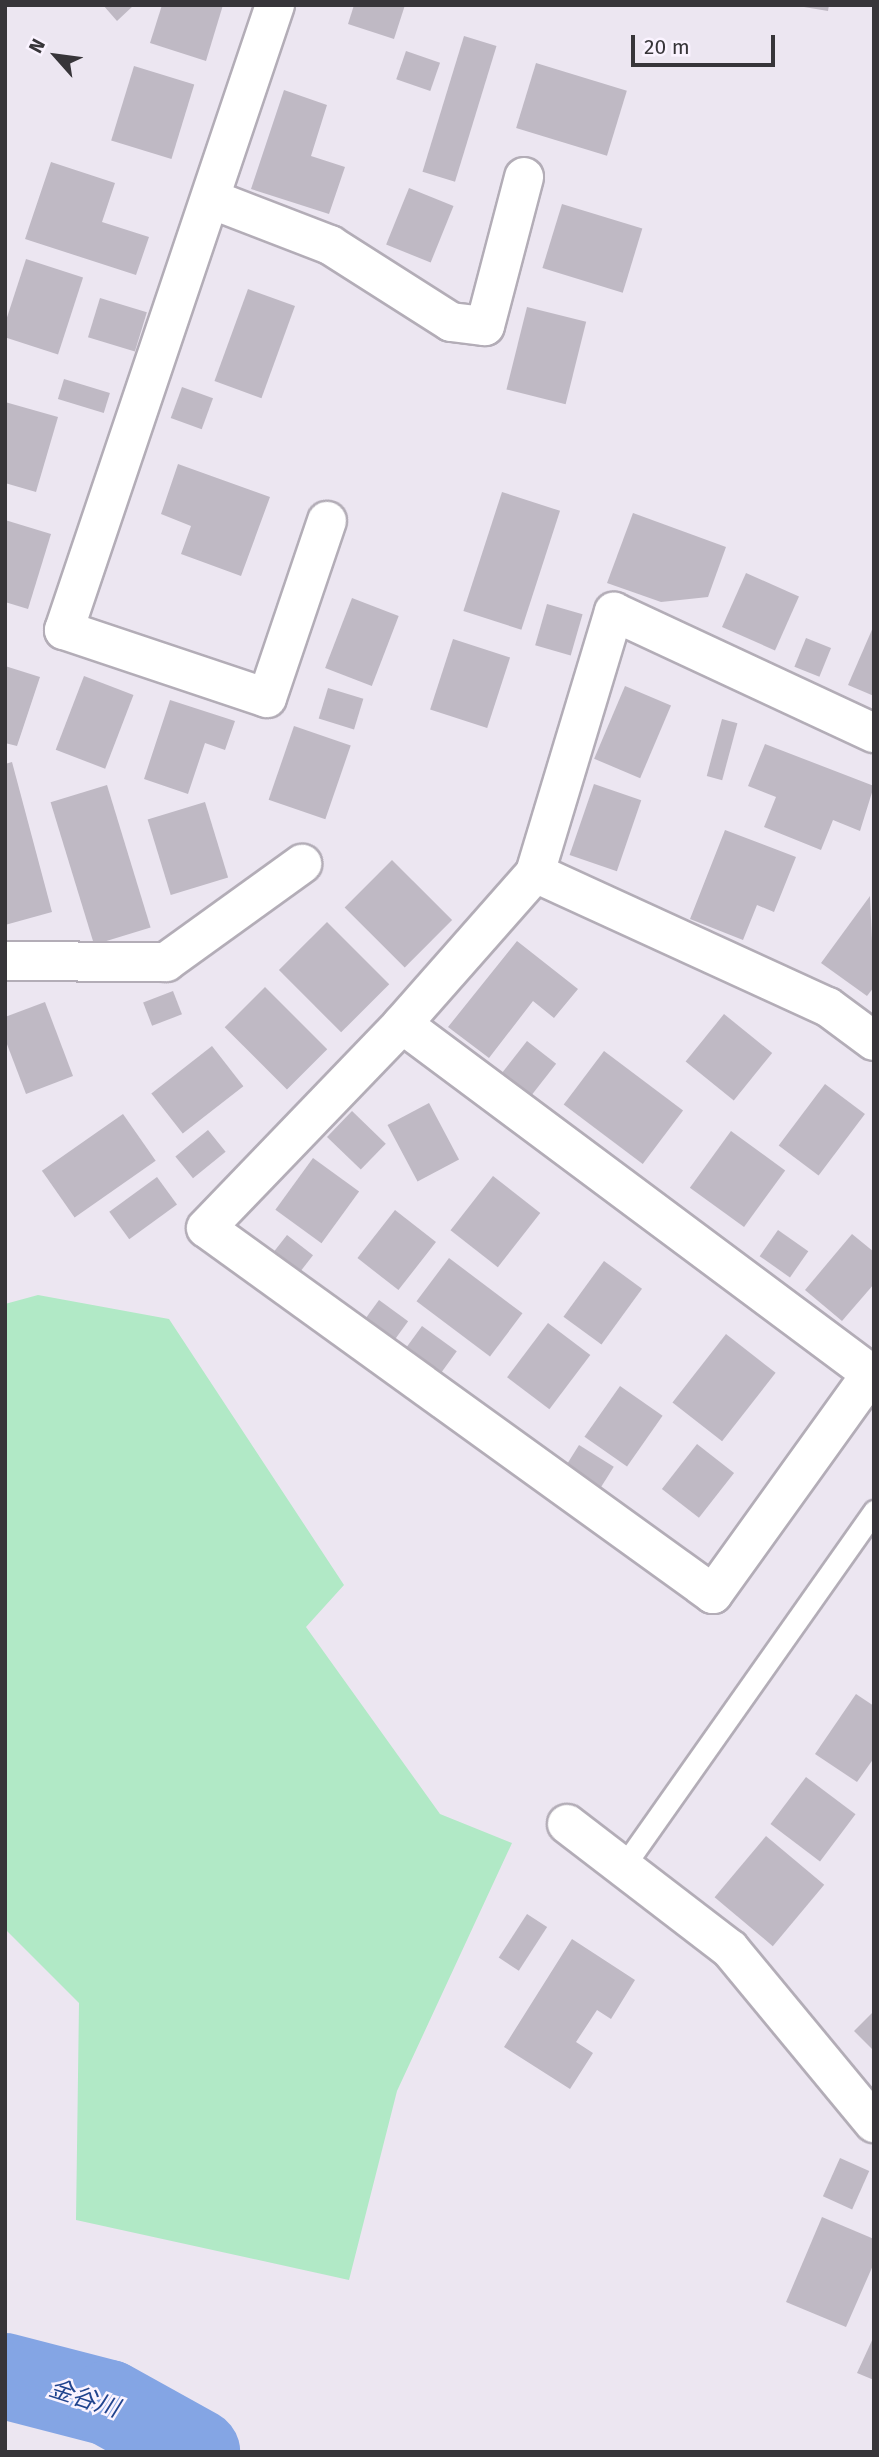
<!DOCTYPE html>
<html>
<head>
<meta charset="utf-8">
<style>
	body { margin:0 }
	#map { position:relative; width:879px; height:2457px; overflow:hidden; background:#ece6f1; font-family:"Fira Sans","Noto Sans JP",sans-serif }
	div>[style] { position:absolute }
	.green>* { inset:0; background:#b1e9c6 }
	.river>* { height:86px; margin:-43px; padding:0 43px; transform-origin:43px; border-radius:43px; background:#84a5e4 }
	.building>* { inset:0; background:#bfb9c4; transform-origin:0 0 }
	.roads { filter:drop-shadow(2px 0 #b3adb7) drop-shadow(-2px 0 #b3adb7) drop-shadow(0 2px #b3adb7) drop-shadow(0 -2px #b3adb7) }
	.service>* { height:21px; margin:-10.5px; padding:0 10.5px; transform-origin:10.5px; border-radius:10.5px; background:#fff }
	.minor>* { height:38px; margin:-19px; padding:0 19px; transform-origin:19px; border-radius:19px; background:#fff }
	span { translate:-50% -50%; white-space:nowrap; text-align:center; line-height:1.15; -webkit-text-stroke:5px #faf3ff; paint-order:stroke }
	.water-label { font-size:24px; color:#21448e; font-style:italic }
	.frame { position:absolute; inset:0; border:7px solid #373539; pointer-events:none }
	.north { position:absolute; left:21px; top:21px; width:70px; height:70px; -webkit-text-stroke:5px #faf3ff; paint-order:stroke; rotate:298deg; font-size:19px; font-weight:700; line-height:28px; text-align:center; color:#373539 }
	.north::after { content:''; display:block; margin:auto; width:24px; height:32px; background:#373539; clip-path:polygon(50% 0,100% 100%,50% 72%,0 100%) }
	.scale { position:absolute; left:631px; top:35px; width:144px; height:32px; box-sizing:border-box; border:4px solid #373539; border-top:0; padding-left:9px; font-size:21px; line-height:24px; white-space:nowrap; color:#373539; -webkit-text-stroke:5px #faf3ff; paint-order:stroke }
</style>
</head>
<body>
<div id="map">
	<div class="green">
		<div style="clip-path:polygon(38px 1295px,169px 1319px,344px 1585px,306px 1627px,440px 1814px,512px 1843px,397px 2091px,349px 2280px,76px 2220px,79px 2003px,5px 1929px,5px 1304px)"></div>
	</div>
	<div class="river">
		<div style="left:5px;top:2376px;width:107px;rotate:14.6deg"></div>
		<div style="left:109px;top:2403px;width:101px;rotate:29.1deg"></div>
	</div>
	<div class="building">
		<div style="clip-path:polygon(103px 5px,134px 5px,117px 21px)"></div>
		<div style="clip-path:polygon(162px 5px,223px 5px,206px 61px,150px 43px)"></div>
		<div style="clip-path:polygon(354px 5px,405px 5px,394px 39px,348px 24px)"></div>
		<div style="clip-path:polygon(792px 5px,829px 5px,828px 11px)"></div>
		<div style="left:464px;top:36px;width:34px;height:142px;rotate:17deg"></div>
		<div style="left:406px;top:51px;width:36px;height:30px;rotate:19deg"></div>
		<div style="left:536px;top:63px;width:95px;height:68px;rotate:17deg"></div>
		<div style="left:134px;top:66px;width:63px;height:78px;rotate:17deg"></div>
		<div style="clip-path:polygon(284px 90px,327px 105px,311px 156px,345px 167px,329px 214px,251px 189px)"></div>
		<div style="clip-path:polygon(51px 162px,115px 183px,102px 222px,149px 237px,136px 275px,25px 239px)"></div>
		<div style="left:409px;top:188px;width:48px;height:61px;rotate:22deg"></div>
		<div style="left:562px;top:204px;width:84px;height:67px;rotate:17deg"></div>
		<div style="left:26px;top:259px;width:60px;height:81px;rotate:18deg"></div>
		<div style="left:248px;top:289px;width:50px;height:98px;rotate:20deg"></div>
		<div style="left:100px;top:298px;width:49px;height:41px;rotate:17deg"></div>
		<div style="left:527px;top:307px;width:61px;height:85px;rotate:14deg"></div>
		<div style="left:64px;top:379px;width:48px;height:21px;rotate:17deg"></div>
		<div style="left:182px;top:387px;width:33px;height:33px;rotate:20deg"></div>
		<div style="clip-path:polygon(5px 402px,58px 417px,36px 492px,5px 483px)"></div>
		<div style="clip-path:polygon(178px 464px,270px 497px,241px 576px,181px 554px,191px 526px,161px 514px)"></div>
		<div style="left:502px;top:492px;width:61px;height:125px;rotate:18deg"></div>
		<div style="clip-path:polygon(633px 513px,726px 547px,708px 597px,661px 602px,607px 583px)"></div>
		<div style="clip-path:polygon(5px 520px,51px 534px,28px 609px,5px 602px)"></div>
		<div style="left:746px;top:573px;width:58px;height:59px;rotate:24deg"></div>
		<div style="left:352px;top:598px;width:50px;height:75px;rotate:21deg"></div>
		<div style="left:547px;top:604px;width:37px;height:43px;rotate:16deg"></div>
		<div style="clip-path:polygon(874px 625px,874px 696px,848px 685px)"></div>
		<div style="left:806px;top:638px;width:27px;height:31px;rotate:22deg"></div>
		<div style="left:453px;top:639px;width:60px;height:74px;rotate:18deg"></div>
		<div style="clip-path:polygon(5px 666px,40px 677px,17px 746px,5px 743px)"></div>
		<div style="left:84px;top:676px;width:53px;height:79px;rotate:21deg"></div>
		<div style="left:625px;top:686px;width:50px;height:79px;rotate:23deg"></div>
		<div style="left:328px;top:688px;width:37px;height:32px;rotate:17deg"></div>
		<div style="clip-path:polygon(170px 700px,235px 721px,225px 750px,205px 743px,188px 794px,144px 779px)"></div>
		<div style="left:722px;top:719px;width:16px;height:59px;rotate:15deg"></div>
		<div style="left:294px;top:726px;width:60px;height:78px;rotate:19deg"></div>
		<div style="clip-path:polygon(765px 744px,874px 786px,860px 831px,833px 820px,821px 850px,764px 827px,776px 797px,748px 786px)"></div>
		<div style="clip-path:polygon(12px 762px,52px 912px,5px 925px,5px 764px)"></div>
		<div style="left:594px;top:784px;width:50px;height:75px;rotate:19deg"></div>
		<div style="left:107px;top:785px;width:149px;height:59px;rotate:73deg"></div>
		<div style="left:205px;top:802px;width:79px;height:60px;rotate:73deg"></div>
		<div style="clip-path:polygon(725px 830px,796px 857px,774px 912px,757px 905px,743px 940px,690px 919px)"></div>
		<div style="left:392px;top:860px;width:85px;height:67px;rotate:45deg"></div>
		<div style="clip-path:polygon(870px 896px,874px 987px,867px 996px,821px 963px)"></div>
		<div style="left:327px;top:922px;width:88px;height:68px;rotate:45deg"></div>
		<div style="clip-path:polygon(517px 941px,578px 989px,554px 1018px,533px 1001px,489px 1058px,448px 1027px)"></div>
		<div style="left:265px;top:987px;width:88px;height:57px;rotate:45deg"></div>
		<div style="left:173px;top:991px;width:25px;height:32px;rotate:69deg"></div>
		<div style="clip-path:polygon(45px 1002px,73px 1076px,26px 1094px,5px 1039px,5px 1017px)"></div>
		<div style="left:724px;top:1014px;width:62px;height:61px;rotate:39deg"></div>
		<div style="left:527px;top:1041px;width:37px;height:41px;rotate:38deg"></div>
		<div style="left:212px;top:1046px;width:51px;height:77px;rotate:52deg"></div>
		<div style="left:604px;top:1051px;width:99px;height:67px;rotate:37deg"></div>
		<div style="left:825px;top:1084px;width:50px;height:77px;rotate:37deg"></div>
		<div style="left:429px;top:1103px;width:64px;height:47px;rotate:62deg"></div>
		<div style="left:352px;top:1111px;width:47px;height:36px;rotate:44deg"></div>
		<div style="left:123px;top:1114px;width:57px;height:99px;rotate:55deg"></div>
		<div style="left:208px;top:1130px;width:28px;height:42px;rotate:51deg"></div>
		<div style="left:731px;top:1131px;width:67px;height:70px;rotate:36deg"></div>
		<div style="left:313px;top:1158px;width:57px;height:64px;rotate:36deg"></div>
		<div style="left:493px;top:1176px;width:60px;height:69px;rotate:38deg"></div>
		<div style="left:157px;top:1177px;width:34px;height:59px;rotate:54deg"></div>
		<div style="left:395px;top:1210px;width:52px;height:61px;rotate:38deg"></div>
		<div style="left:778px;top:1230px;width:37px;height:32px;rotate:35deg"></div>
		<div style="clip-path:polygon(852px 1234px,874px 1252px,874px 1284px,842px 1321px,805px 1290px)"></div>
		<div style="left:287px;top:1235px;width:33px;height:28px;rotate:38deg"></div>
		<div style="left:449px;top:1258px;width:92px;height:54px;rotate:37deg"></div>
		<div style="left:604px;top:1261px;width:47px;height:69px;rotate:36deg"></div>
		<div style="left:379px;top:1300px;width:36px;height:26px;rotate:36deg"></div>
		<div style="left:548px;top:1323px;width:53px;height:68px;rotate:37deg"></div>
		<div style="left:422px;top:1326px;width:43px;height:26px;rotate:36deg"></div>
		<div style="left:726px;top:1334px;width:63px;height:87px;rotate:38deg"></div>
		<div style="left:620px;top:1386px;width:52px;height:62px;rotate:35deg"></div>
		<div style="left:697px;top:1444px;width:47px;height:57px;rotate:38deg"></div>
		<div style="left:579px;top:1445px;width:41px;height:26px;rotate:32deg"></div>
		<div style="clip-path:polygon(856px 1694px,874px 1706px,874px 1758px,857px 1782px,815px 1754px)"></div>
		<div style="left:806px;top:1777px;width:62px;height:59px;rotate:37deg"></div>
		<div style="left:766px;top:1836px;width:76px;height:80px;rotate:40deg"></div>
		<div style="left:527px;top:1914px;width:24px;height:52px;rotate:33deg"></div>
		<div style="clip-path:polygon(572px 1939px,635px 1980px,611px 2019px,597px 2010px,576px 2042px,593px 2053px,570px 2089px,504px 2047px)"></div>
		<div style="clip-path:polygon(874px 2011px,874px 2051px,854px 2031px)"></div>
		<div style="left:840px;top:2158px;width:32px;height:42px;rotate:24deg"></div>
		<div style="clip-path:polygon(822px 2217px,874px 2239px,874px 2263px,846px 2327px,786px 2302px)"></div>
		<div style="clip-path:polygon(874px 2336px,874px 2380px,857px 2373px)"></div>
	</div>
	<div class="roads">
		<div class="service">
			<div style="left:623px;top:1867px;width:436px;rotate:-54.8deg"></div>
		</div>
		<div class="minor">
			<div style="left:275px;top:5px;width:660px;rotate:108.65deg"></div>
			<div style="left:64px;top:630px;width:214px;rotate:18.5deg"></div>
			<div style="left:267px;top:698px;width:187px;rotate:-71.3deg"></div>
			<div style="left:211px;top:199px;width:128px;rotate:21.1deg"></div>
			<div style="left:330px;top:245px;width:143px;rotate:32.5deg"></div>
			<div style="left:451px;top:322px;width:34px;rotate:7deg"></div>
			<div style="left:485px;top:326px;width:154px;rotate:-75.3deg"></div>
			<div style="left:535px;top:873px;width:322px;rotate:24.6deg"></div>
			<div style="left:828px;top:1007px;width:57px;rotate:36.5deg"></div>
			<div style="left:5px;top:961px;width:161px;rotate:0.4deg"></div>
			<div style="left:166px;top:962px;width:168px;rotate:-35.8deg"></div>
			<div style="left:402px;top:1024px;width:589px;rotate:36.71deg"></div>
			<div style="left:871px;top:1374px;width:271px;rotate:125.7deg"></div>
			<div style="left:713px;top:1594px;width:625px;rotate:-144.17deg"></div>
			<div style="left:206px;top:1228px;width:283px;rotate:-46.1deg"></div>
			<div style="left:402px;top:1024px;width:201px;rotate:-48.6deg"></div>
			<div style="left:535px;top:873px;width:273px;rotate:-73.2deg"></div>
			<div style="left:614px;top:612px;width:287px;rotate:25deg"></div>
			<div style="left:567px;top:1824px;width:205px;rotate:37.5deg"></div>
			<div style="left:730px;top:1949px;width:226px;rotate:50.4deg"></div>
		</div>
	</div>
	<div class="water-label">
		<span style="left:84px;top:2399px;rotate:18deg">金谷川</span>
	</div>
	<div class="frame"></div>
	<div class="north">N</div>
	<div class="scale">20 m</div>
</div>
</body>
</html>
